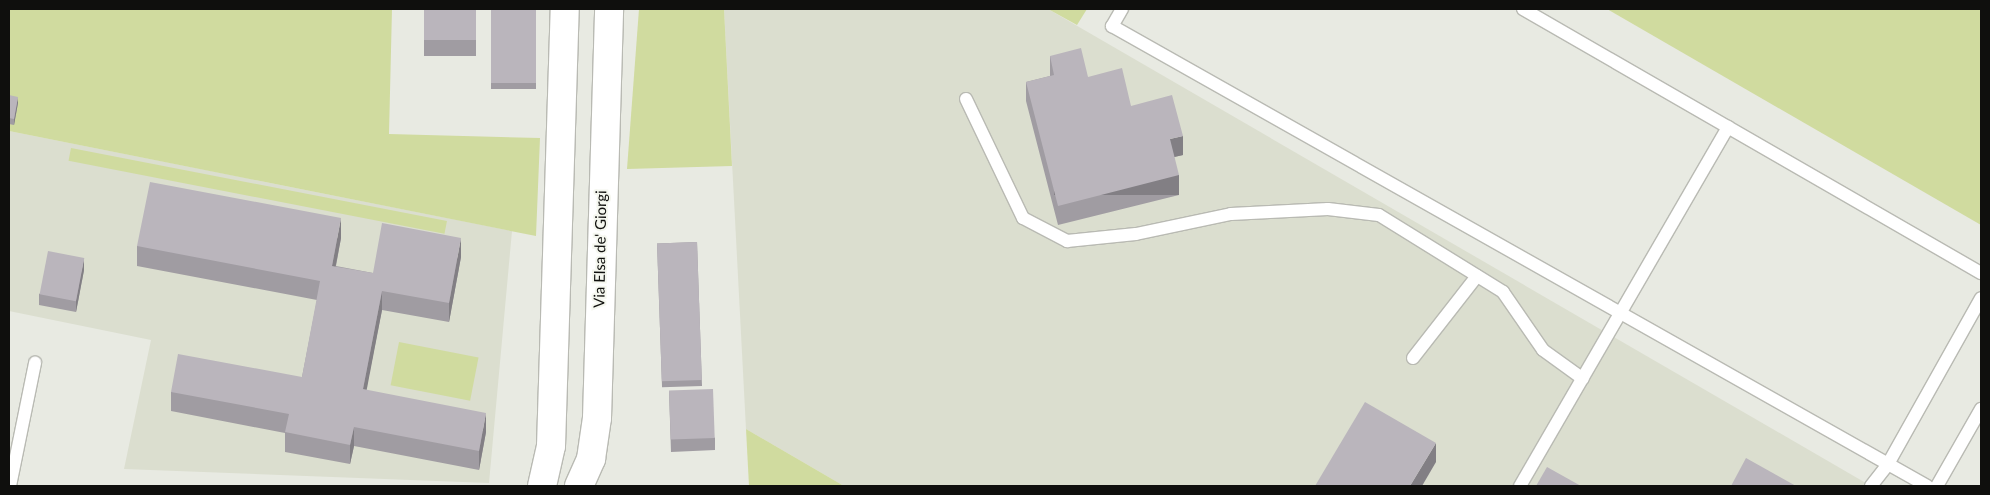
<!DOCTYPE html>
<html>
<head>
<meta charset="utf-8">
<style>
	body { margin:0 }
	#map { position:relative; width:1990px; height:495px; overflow:hidden; background:#e8eae2; font-family:Lato,sans-serif }
	div>[style] { position:absolute }
	.built>* { inset:0; background:#dbdecf }
	.green>* { inset:0; background:#d0db9f; transform-origin:0 0 }
	.roads { filter:drop-shadow(1px 0 #b9bab3) drop-shadow(-1px 0 #b9bab3) drop-shadow(0 1px #b9bab3) drop-shadow(0 -1px #b9bab3) }
	.service>* { height:12px; margin:-6px; padding:0 6px; transform-origin:6px; border-radius:6px; background:#fff }
	.secondary>* { height:28px; margin:-14px; padding:0 14px; transform-origin:14px; border-radius:14px; background:#fff }
	.wall>* { inset:0; background:#a09ca2; transform-origin:0 0 }
	.shaded-wall>* { inset:0; background:#827f84; transform-origin:0 0 }
	.building>* { inset:0; background:#bab5bc; transform-origin:0 0 }
	span { translate:-50% -50%; white-space:nowrap; text-align:center; line-height:1.15; -webkit-text-stroke:4px #f5f7ef; paint-order:stroke }
	.street-label { font-size:15px; color:#0f0f0d }
	.frame { position:absolute; inset:0; border:10px solid #0f0f0d; pointer-events:none }
</style>
</head>
<body>
<div id="map">
	<div class="built">
		<div style="clip-path:polygon(724px 9px,1048px 9px,1871px 486px,844px 486px,746px 429px)"></div>
		<div style="clip-path:polygon(9px 131px,512px 231px,489px 483px,124px 469px,151px 340px,9px 311px)"></div>
	</div>
	<div class="green">
		<div style="clip-path:polygon(9px 9px,392px 9px,389px 134px,540px 138px,536px 236px,9px 131px)"></div>
		<div style="clip-path:polygon(639px 9px,724px 9px,732px 166px,627px 169px)"></div>
		<div style="clip-path:polygon(1048px 9px,1087px 9px,1077px 25px)"></div>
		<div style="clip-path:polygon(1607px 9px,1981px 9px,1981px 225px)"></div>
		<div style="left:71px;top:148px;width:383px;height:13px;rotate:11deg"></div>
		<div style="left:399px;top:342px;width:81px;height:44px;rotate:11deg"></div>
		<div style="clip-path:polygon(746px 429px,844px 486px,749px 486px)"></div>
	</div>
	<div class="roads">
		<div class="service">
			<div style="left:1122px;top:9px;width:20px;rotate:120deg"></div>
			<div style="left:1112px;top:26px;width:936px;rotate:29.44deg"></div>
			<div style="left:1523px;top:9px;width:529px;rotate:29.96deg"></div>
			<div style="left:966px;top:99px;width:132px;rotate:64.4deg"></div>
			<div style="left:1023px;top:218px;width:50px;rotate:27.6deg"></div>
			<div style="left:1067px;top:241px;width:69px;rotate:-5.8deg"></div>
			<div style="left:1136px;top:234px;width:97px;rotate:-11.9deg"></div>
			<div style="left:1231px;top:214px;width:97px;rotate:-3deg"></div>
			<div style="left:1328px;top:209px;width:51px;rotate:6.7deg"></div>
			<div style="left:1379px;top:215px;width:146px;rotate:31.8deg"></div>
			<div style="left:1503px;top:292px;width:70px;rotate:55.4deg"></div>
			<div style="left:1543px;top:350px;width:49px;rotate:35.9deg"></div>
			<div style="left:1413px;top:358px;width:104px;rotate:-52deg"></div>
			<div style="left:10px;top:486px;width:126px;rotate:-78.5deg"></div>
			<div style="left:1520px;top:486px;width:415px;rotate:-59.9deg"></div>
			<div style="left:1871px;top:486px;width:28px;rotate:-52deg"></div>
			<div style="left:1888px;top:464px;width:190px;rotate:-60.7deg"></div>
			<div style="left:1937px;top:486px;width:89px;rotate:-60.3deg"></div>
		</div>
		<div class="secondary">
			<div style="left:542px;top:486px;width:41px;rotate:-77.3deg"></div>
			<div style="left:551px;top:446px;width:437px;rotate:-88.2deg"></div>
			<div style="left:579px;top:486px;width:30px;rotate:-66deg"></div>
			<div style="left:591px;top:459px;width:41px;rotate:-81.7deg"></div>
			<div style="left:597px;top:418px;width:409px;rotate:-88.3deg"></div>
		</div>
	</div>
	<div class="wall">
		<div style="left:424px;top:9px;width:52px;height:47px"></div>
		<div style="left:491px;top:9px;width:45px;height:80px"></div>
		<div style="clip-path:polygon(1050px 56px,1088px 77px,1131px 106px,1183px 155px,1174px 157px,1179px 195px,1058px 225px,1026px 101px,1026px 82px,1050px 76px)"></div>
		<div style="clip-path:polygon(9px 95px,18px 103px,14px 125px,9px 124px)"></div>
		<div style="clip-path:polygon(341px 238px,336px 266px,373px 273px,461px 257px,449px 322px,382px 310px,366px 390px,486px 432px,479px 470px,354px 446px,350px 464px,285px 452px,285px 433px,171px 411px,171px 392px,302px 377px,317px 300px,137px 266px,137px 246px)"></div>
		<div style="left:697px;top:242px;width:144px;height:40px;rotate:88deg"></div>
		<div style="clip-path:polygon(84px 270px,76px 312px,39px 305px,39px 294px)"></div>
		<div style="clip-path:polygon(669px 391px,715px 438px,715px 450px,671px 452px)"></div>
	</div>
	<div class="shaded-wall">
		<div style="clip-path:polygon(18px 97px,18px 103px,14px 125px,14px 119px)"></div>
		<div style="clip-path:polygon(1183px 136px,1183px 155px,1170px 158px,1170px 139px)"></div>
		<div style="left:1179px;top:175px;width:20px;height:125px;rotate:90deg"></div>
		<div style="clip-path:polygon(341px 218px,341px 238px,332px 285px,332px 266px)"></div>
		<div style="clip-path:polygon(461px 238px,461px 257px,449px 322px,449px 303px)"></div>
		<div style="clip-path:polygon(84px 258px,84px 270px,76px 312px,76px 301px)"></div>
		<div style="clip-path:polygon(382px 291px,382px 310px,363px 409px,363px 389px)"></div>
		<div style="clip-path:polygon(486px 413px,486px 432px,479px 470px,479px 451px)"></div>
		<div style="clip-path:polygon(354px 427px,354px 446px,350px 464px,350px 445px)"></div>
		<div style="clip-path:polygon(1436px 443px,1436px 462px,1422px 486px,1410px 486px)"></div>
	</div>
	<div class="building">
		<div style="left:424px;top:9px;width:52px;height:31px"></div>
		<div style="left:491px;top:9px;width:45px;height:74px"></div>
		<div style="clip-path:polygon(1081px 48px,1088px 77px,1122px 68px,1131px 106px,1172px 95px,1183px 136px,1170px 139px,1179px 175px,1058px 206px,1026px 82px,1054px 75px,1050px 56px)"></div>
		<div style="clip-path:polygon(9px 95px,18px 97px,14px 119px,9px 118px)"></div>
		<div style="clip-path:polygon(150px 182px,341px 218px,332px 266px,373px 273px,382px 223px,461px 238px,449px 303px,382px 291px,363px 389px,486px 413px,479px 451px,354px 427px,350px 445px,285px 432px,289px 414px,171px 392px,178px 354px,302px 377px,320px 281px,137px 246px)"></div>
		<div style="left:697px;top:242px;width:138px;height:40px;rotate:88deg"></div>
		<div style="left:48px;top:251px;width:37px;height:44px;rotate:11deg"></div>
		<div style="left:713px;top:389px;width:49px;height:44px;rotate:88deg"></div>
		<div style="clip-path:polygon(1365px 402px,1436px 443px,1410px 486px,1315px 486px)"></div>
		<div style="clip-path:polygon(1746px 458px,1796px 486px,1731px 486px)"></div>
		<div style="clip-path:polygon(1547px 467px,1581px 486px,1536px 486px)"></div>
	</div>
	<div class="street-label">
		<span style="left:600px;top:249px;rotate:-89deg">Via Elsa de' Giorgi</span>
	</div>
	<div class="frame"></div>
</div>
</body>
</html>
